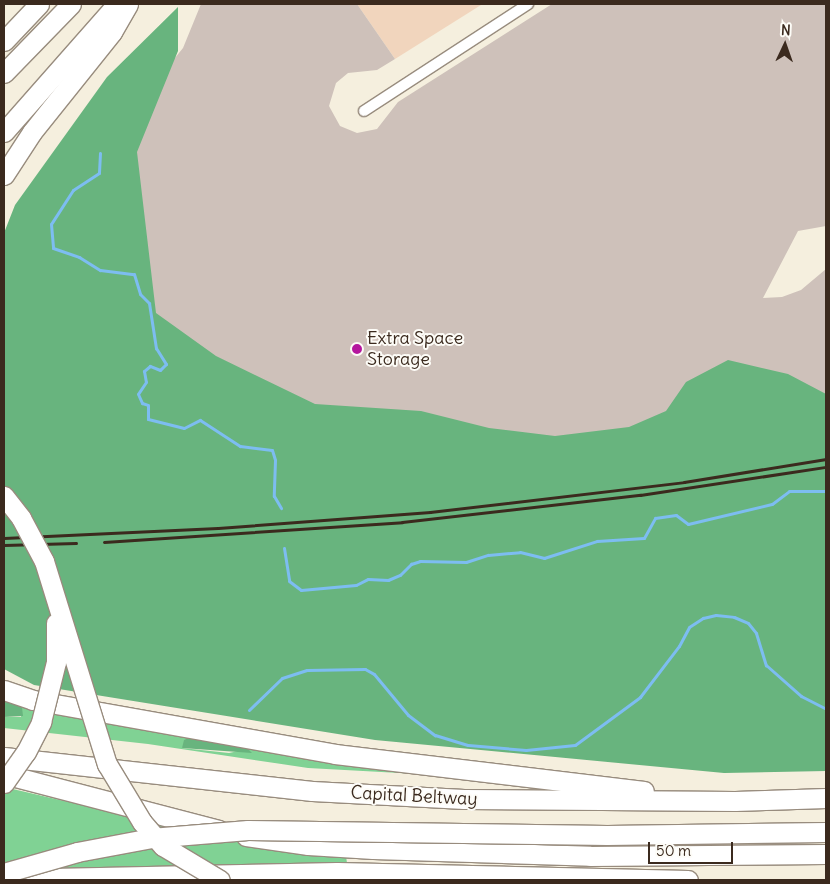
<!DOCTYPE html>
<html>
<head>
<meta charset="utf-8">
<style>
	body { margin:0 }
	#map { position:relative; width:830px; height:884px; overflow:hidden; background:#f5efde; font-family:Delius,sans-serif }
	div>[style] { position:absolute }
	.built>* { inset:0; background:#f1d5bd }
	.industrial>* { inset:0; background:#cec1ba }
	.green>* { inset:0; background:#80d294 }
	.forest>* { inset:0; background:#68b47e }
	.stream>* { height:3px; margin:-1.5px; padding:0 1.5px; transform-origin:1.5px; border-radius:1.5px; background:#7dbdf1 }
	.roads { filter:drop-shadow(1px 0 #988c7e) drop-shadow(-1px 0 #988c7e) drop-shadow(0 1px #988c7e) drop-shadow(0 -1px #988c7e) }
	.street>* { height:10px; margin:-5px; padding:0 5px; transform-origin:5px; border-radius:5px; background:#fff }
	.highway>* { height:19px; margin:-9.5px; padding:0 9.5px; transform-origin:9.5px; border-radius:9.5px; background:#fff }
	.rail>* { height:3px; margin:-1.5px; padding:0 1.5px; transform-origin:1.5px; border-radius:1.5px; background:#3b2a1e }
	.bridges { filter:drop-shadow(1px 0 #988c7e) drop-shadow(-1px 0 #988c7e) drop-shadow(0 1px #988c7e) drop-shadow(0 -1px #988c7e) }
	.highway-bridge>* { height:19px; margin:-9.5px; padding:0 9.5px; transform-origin:9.5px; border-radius:9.5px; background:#fff }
	.dots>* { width:14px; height:14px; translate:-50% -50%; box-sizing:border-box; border:2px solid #fdfcf7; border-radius:50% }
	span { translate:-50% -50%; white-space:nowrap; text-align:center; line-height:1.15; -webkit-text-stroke:4px #fdfcf7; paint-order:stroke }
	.poi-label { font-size:18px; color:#3b2a1e }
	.left { translate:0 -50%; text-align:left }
	.street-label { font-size:18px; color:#3b2a1e }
	.frame { position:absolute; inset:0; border:5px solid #3b2a1e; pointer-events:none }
	.north { position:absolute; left:760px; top:20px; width:50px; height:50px; -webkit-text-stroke:4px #fdfcf7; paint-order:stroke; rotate:3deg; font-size:14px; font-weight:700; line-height:20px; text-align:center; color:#3b2a1e }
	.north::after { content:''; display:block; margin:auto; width:18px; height:22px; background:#3b2a1e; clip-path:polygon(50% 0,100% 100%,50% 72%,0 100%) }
	.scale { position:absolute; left:648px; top:842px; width:85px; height:22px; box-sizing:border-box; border:2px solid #3b2a1e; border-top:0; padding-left:6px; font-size:15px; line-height:18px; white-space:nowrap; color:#3b2a1e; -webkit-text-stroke:4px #fdfcf7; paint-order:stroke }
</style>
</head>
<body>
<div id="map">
	<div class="built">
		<div style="clip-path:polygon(357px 4px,480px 4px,481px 5px,395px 59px)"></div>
	</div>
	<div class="industrial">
		<div style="clip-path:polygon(201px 4px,357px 4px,395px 59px,377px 70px,348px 73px,336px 83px,329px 106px,340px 126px,357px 133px,377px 129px,398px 102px,552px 4px,826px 4px,826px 226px,798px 231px,763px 298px,782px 297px,801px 290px,826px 269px,826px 416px,340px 482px,4px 303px,154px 84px,183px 48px)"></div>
	</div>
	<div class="green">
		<div style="clip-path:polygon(4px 699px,194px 736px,182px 748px,229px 753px,248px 749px,233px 745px,418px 774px,308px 768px,148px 744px,4px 728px,4px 717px,21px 717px,22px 707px)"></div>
		<div style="clip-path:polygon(4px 787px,245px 843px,346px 856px,347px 863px,4px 871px)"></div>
	</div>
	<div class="forest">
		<div style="clip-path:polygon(178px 7px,178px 51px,137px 152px,156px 313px,216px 356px,315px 404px,421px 411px,489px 428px,555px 436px,629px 427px,666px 411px,686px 382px,728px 360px,788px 374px,826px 394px,826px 771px,724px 773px,375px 740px,34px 685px,4px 669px,4px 233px,15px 205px,107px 77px)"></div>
		<div style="clip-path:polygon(4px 701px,22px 707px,23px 716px,4px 717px)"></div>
		<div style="clip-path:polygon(194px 736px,248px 749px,252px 753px,182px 748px,184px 740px)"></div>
	</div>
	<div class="stream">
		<div style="left:100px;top:153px;width:20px;rotate:93deg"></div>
		<div style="left:99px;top:173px;width:31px;rotate:147deg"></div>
		<div style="left:73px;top:190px;width:40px;rotate:122.9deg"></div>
		<div style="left:51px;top:224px;width:24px;rotate:85deg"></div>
		<div style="left:53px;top:248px;width:28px;rotate:19deg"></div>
		<div style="left:79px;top:257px;width:25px;rotate:32deg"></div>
		<div style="left:100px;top:270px;width:34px;rotate:7deg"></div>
		<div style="left:134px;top:274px;width:21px;rotate:73deg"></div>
		<div style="left:140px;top:294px;width:13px;rotate:45deg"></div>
		<div style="left:149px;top:303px;width:46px;rotate:81.2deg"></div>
		<div style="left:156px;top:348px;width:19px;rotate:58deg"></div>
		<div style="left:166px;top:364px;width:8px;rotate:135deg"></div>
		<div style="left:160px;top:370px;width:11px;rotate:-158deg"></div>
		<div style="left:150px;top:366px;width:8px;rotate:140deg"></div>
		<div style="left:144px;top:371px;width:11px;rotate:80deg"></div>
		<div style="left:146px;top:382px;width:14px;rotate:124deg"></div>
		<div style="left:138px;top:394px;width:10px;rotate:66deg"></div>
		<div style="left:142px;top:403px;width:6px;rotate:18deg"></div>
		<div style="left:148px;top:405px;width:14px;rotate:90deg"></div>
		<div style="left:148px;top:419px;width:37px;rotate:14deg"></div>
		<div style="left:184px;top:428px;width:18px;rotate:-27deg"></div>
		<div style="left:200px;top:420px;width:48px;rotate:33deg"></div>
		<div style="left:240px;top:446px;width:32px;rotate:7deg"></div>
		<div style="left:272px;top:450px;width:10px;rotate:73deg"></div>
		<div style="left:275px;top:460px;width:36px;rotate:92deg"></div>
		<div style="left:274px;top:496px;width:14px;rotate:60deg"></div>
		<div style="left:284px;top:548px;width:33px;rotate:81deg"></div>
		<div style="left:289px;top:581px;width:15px;rotate:37deg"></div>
		<div style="left:301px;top:590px;width:55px;rotate:-5.2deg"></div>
		<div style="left:356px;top:585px;width:13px;rotate:-27deg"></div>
		<div style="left:368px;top:579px;width:20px;rotate:3deg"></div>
		<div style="left:388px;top:580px;width:13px;rotate:-23deg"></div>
		<div style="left:400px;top:575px;width:16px;rotate:-45deg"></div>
		<div style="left:411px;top:564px;width:9px;rotate:-18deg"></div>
		<div style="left:420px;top:561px;width:46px;rotate:1.2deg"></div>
		<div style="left:466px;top:562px;width:23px;rotate:-18deg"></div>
		<div style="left:488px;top:555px;width:32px;rotate:-5deg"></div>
		<div style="left:520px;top:552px;width:25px;rotate:14deg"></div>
		<div style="left:544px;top:558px;width:56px;rotate:-17.8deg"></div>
		<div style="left:597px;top:541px;width:47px;rotate:-3.7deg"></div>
		<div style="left:644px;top:538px;width:23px;rotate:-61deg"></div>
		<div style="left:655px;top:518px;width:21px;rotate:-8deg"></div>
		<div style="left:676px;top:515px;width:15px;rotate:37deg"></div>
		<div style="left:688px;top:524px;width:86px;rotate:-13.4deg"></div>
		<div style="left:772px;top:504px;width:21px;rotate:-37deg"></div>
		<div style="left:789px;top:491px;width:37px"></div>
		<div style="left:249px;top:710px;width:46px;rotate:-44.1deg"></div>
		<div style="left:282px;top:678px;width:26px;rotate:-18deg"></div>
		<div style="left:307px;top:670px;width:58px;rotate:-1deg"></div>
		<div style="left:365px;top:669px;width:10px;rotate:29deg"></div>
		<div style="left:374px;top:674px;width:53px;rotate:50.3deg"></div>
		<div style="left:408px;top:715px;width:34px;rotate:37deg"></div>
		<div style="left:435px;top:735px;width:34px;rotate:17deg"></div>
		<div style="left:468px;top:745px;width:58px;rotate:4.9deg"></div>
		<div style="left:526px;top:750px;width:49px;rotate:-5.8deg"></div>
		<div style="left:575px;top:745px;width:81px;rotate:-36.4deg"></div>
		<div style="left:640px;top:697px;width:64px;rotate:-52.6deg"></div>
		<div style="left:679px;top:646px;width:21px;rotate:-62deg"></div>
		<div style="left:689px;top:627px;width:17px;rotate:-33deg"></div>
		<div style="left:703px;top:618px;width:13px;rotate:-13deg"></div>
		<div style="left:716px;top:615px;width:18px;rotate:6deg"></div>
		<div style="left:734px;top:617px;width:15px;rotate:23deg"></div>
		<div style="left:748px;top:623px;width:13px;rotate:51deg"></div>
		<div style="left:756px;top:633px;width:34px;rotate:73deg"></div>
		<div style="left:766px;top:665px;width:47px;rotate:41.5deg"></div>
		<div style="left:801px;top:696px;width:28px;rotate:27deg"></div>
	</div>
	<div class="roads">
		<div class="street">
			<div style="left:364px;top:111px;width:196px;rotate:-33.1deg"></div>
		</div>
		<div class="highway">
			<div style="left:4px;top:41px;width:51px;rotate:-46.6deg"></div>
			<div style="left:4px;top:73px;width:96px;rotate:-45.8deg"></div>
			<div style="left:4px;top:132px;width:171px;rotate:-48.6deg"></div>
			<div style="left:4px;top:175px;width:51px;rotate:-56.9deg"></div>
			<div style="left:32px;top:132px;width:128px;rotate:-51.3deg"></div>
			<div style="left:112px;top:32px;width:32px;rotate:-60deg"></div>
			<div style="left:4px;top:690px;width:31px;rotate:19deg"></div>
			<div style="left:33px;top:700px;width:307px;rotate:10.1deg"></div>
			<div style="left:335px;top:754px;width:311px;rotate:6.8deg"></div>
			<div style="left:4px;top:757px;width:310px;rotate:6.3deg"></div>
			<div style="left:312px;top:791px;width:152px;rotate:3deg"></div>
			<div style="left:464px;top:799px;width:271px;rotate:0.4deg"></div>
			<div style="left:735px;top:801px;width:91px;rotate:-1.9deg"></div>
			<div style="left:4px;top:774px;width:222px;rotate:14.6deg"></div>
			<div style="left:246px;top:836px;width:63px;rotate:8.3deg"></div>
			<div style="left:308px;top:845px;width:65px;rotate:3.5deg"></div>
			<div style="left:373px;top:849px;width:217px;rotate:1.8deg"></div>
			<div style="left:590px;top:856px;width:236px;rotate:-0.5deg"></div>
			<div style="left:4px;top:879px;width:333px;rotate:-1.2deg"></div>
			<div style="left:337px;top:872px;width:351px;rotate:1.3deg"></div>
		</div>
	</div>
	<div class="rail">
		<div style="left:4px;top:538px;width:214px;rotate:-2.7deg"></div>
		<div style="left:218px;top:528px;width:213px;rotate:-4.3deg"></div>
		<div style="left:430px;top:512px;width:256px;rotate:-6.7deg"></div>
		<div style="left:684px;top:482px;width:144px;rotate:-9.2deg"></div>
		<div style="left:104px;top:542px;width:299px;rotate:-3.8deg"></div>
		<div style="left:402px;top:522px;width:240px;rotate:-6.5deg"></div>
		<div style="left:640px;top:495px;width:188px;rotate:-8.6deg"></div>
		<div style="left:4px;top:545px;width:72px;rotate:-1.6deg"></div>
	</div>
	<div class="bridges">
		<div class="highway-bridge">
			<div style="left:4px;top:496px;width:28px;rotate:52deg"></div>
			<div style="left:21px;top:518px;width:49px;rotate:61.9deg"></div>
			<div style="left:44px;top:561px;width:213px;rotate:72.8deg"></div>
			<div style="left:107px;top:764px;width:68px;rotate:58.9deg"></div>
			<div style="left:142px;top:822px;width:32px;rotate:49deg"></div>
			<div style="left:163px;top:846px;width:66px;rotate:30.8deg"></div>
			<div style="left:4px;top:783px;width:38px;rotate:-55deg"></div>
			<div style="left:26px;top:752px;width:34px;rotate:-63deg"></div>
			<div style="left:41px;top:722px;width:62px;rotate:-76deg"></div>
			<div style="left:56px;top:662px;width:39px;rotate:-90deg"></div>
			<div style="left:4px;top:873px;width:76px;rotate:-16deg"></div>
			<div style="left:77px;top:852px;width:75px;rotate:-10.7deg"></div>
			<div style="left:151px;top:838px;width:97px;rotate:-4.7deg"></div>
			<div style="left:248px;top:830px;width:359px;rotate:0.8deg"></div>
			<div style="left:607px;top:835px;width:219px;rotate:-0.8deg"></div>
		</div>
	</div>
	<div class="dots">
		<div style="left:357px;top:349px;background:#b5179e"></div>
	</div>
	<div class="poi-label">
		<span class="left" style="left:367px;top:349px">Extra Space<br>Storage</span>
	</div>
	<div class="street-label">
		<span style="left:414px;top:796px;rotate:3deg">Capital Beltway</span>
	</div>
	<div class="frame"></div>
	<div class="north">N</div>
	<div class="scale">50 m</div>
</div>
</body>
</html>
